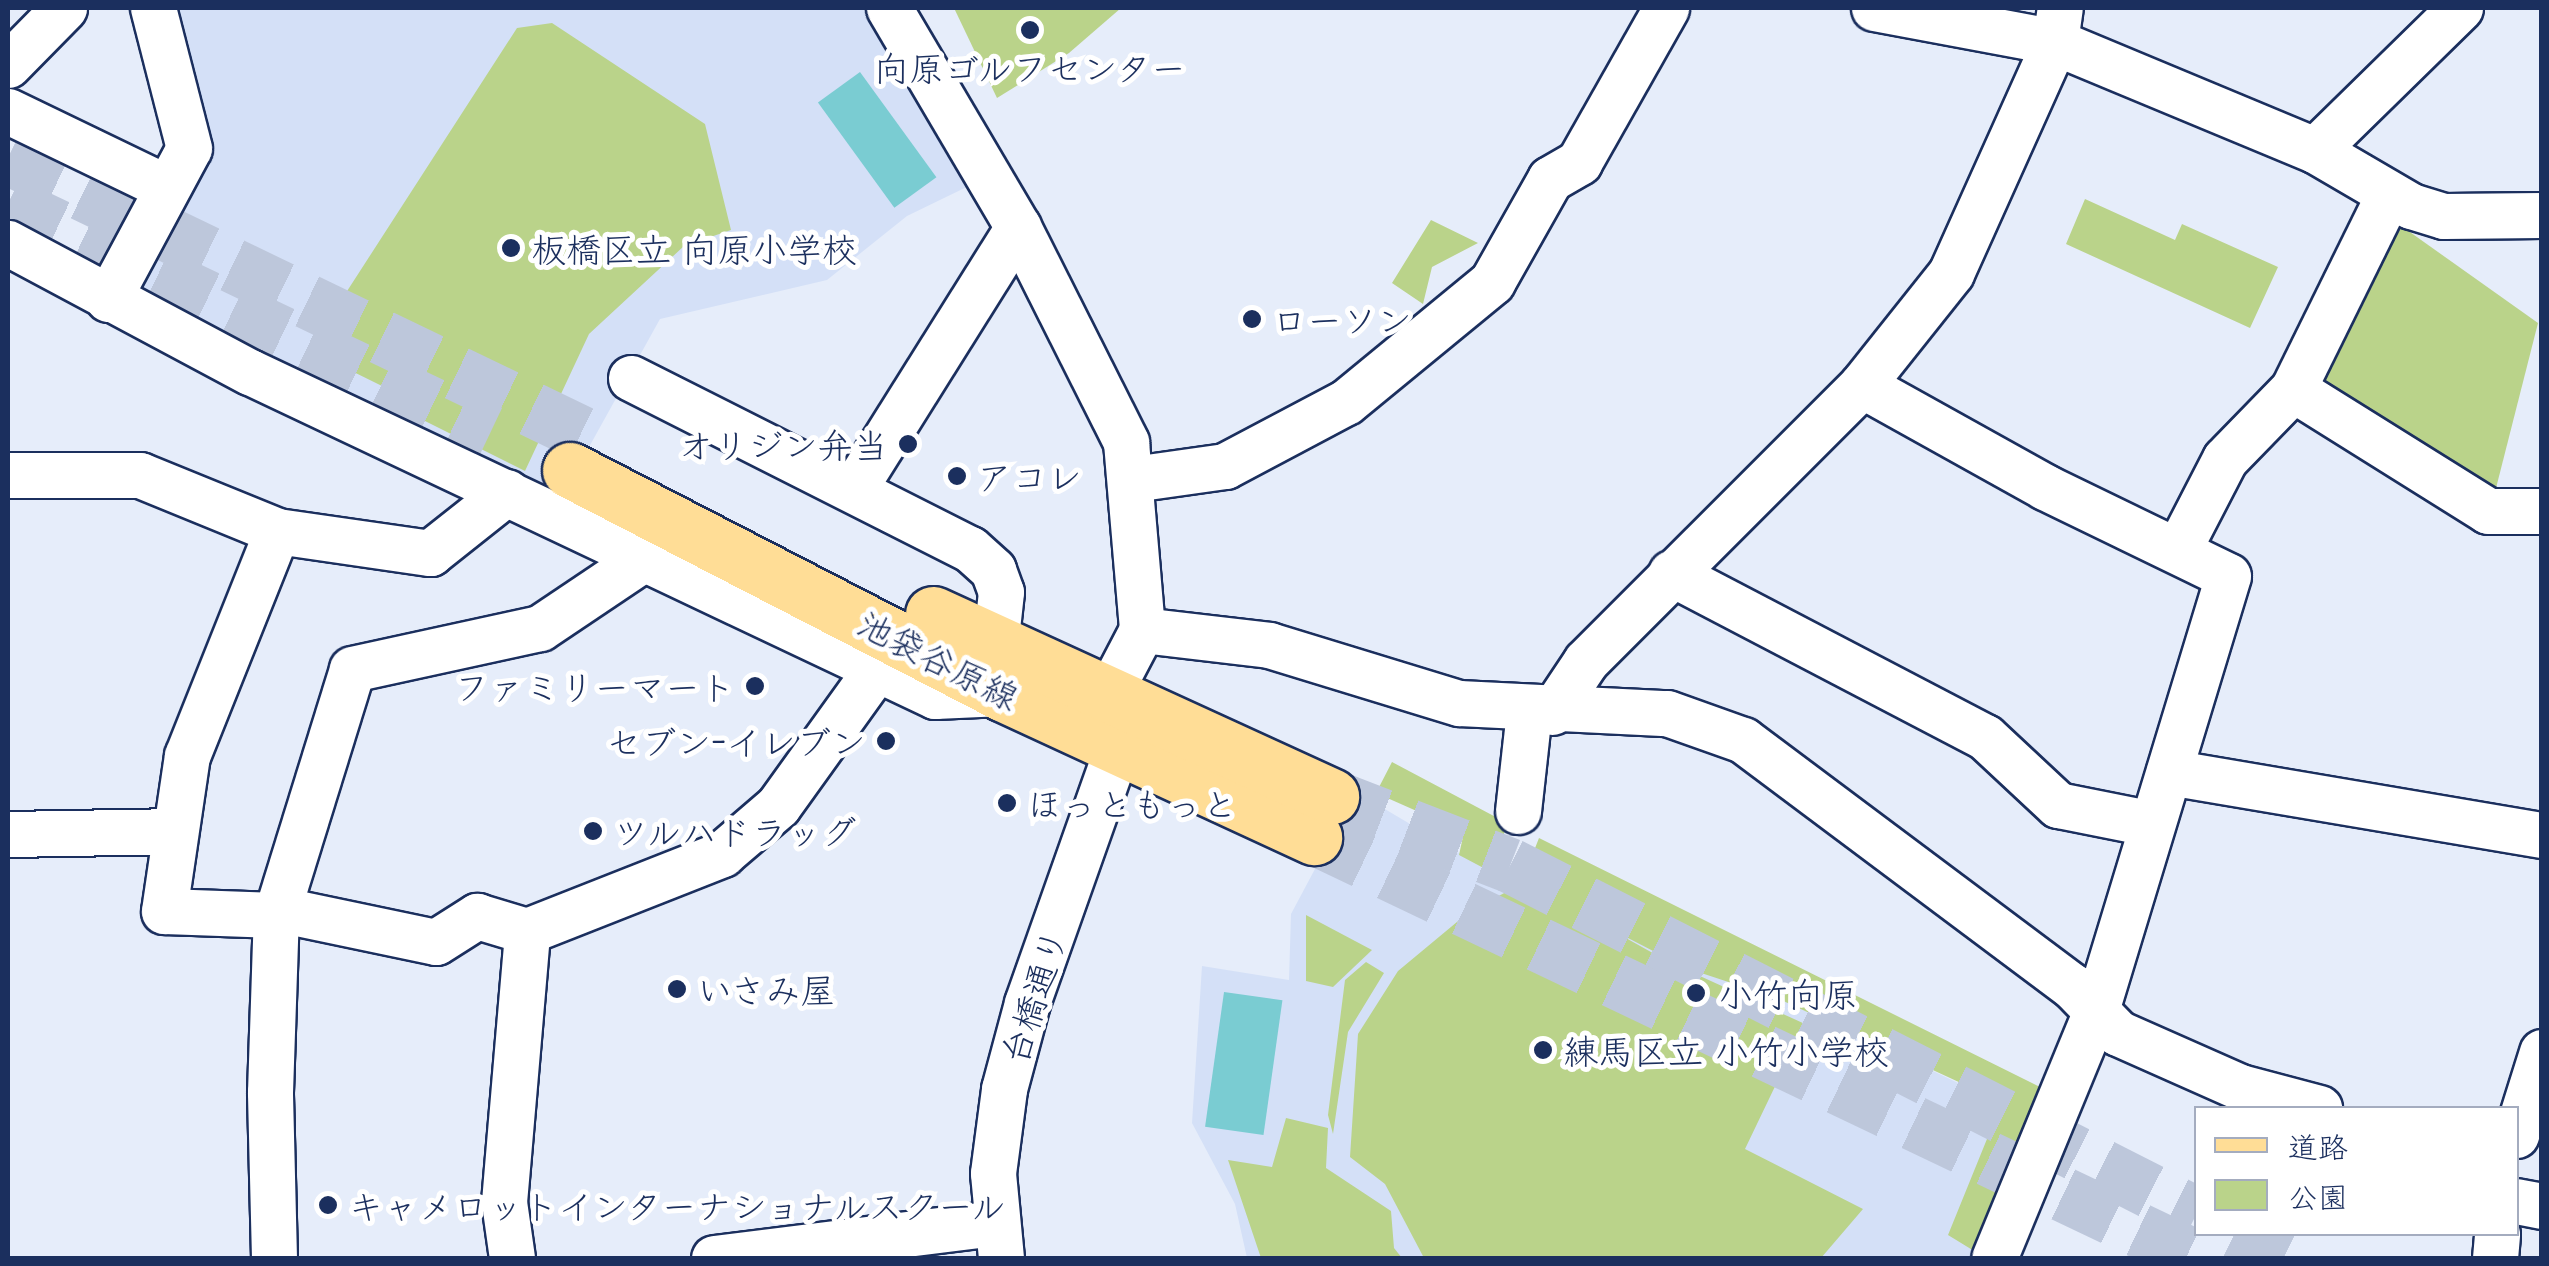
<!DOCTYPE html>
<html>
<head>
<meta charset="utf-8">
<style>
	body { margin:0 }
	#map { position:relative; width:2549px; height:1266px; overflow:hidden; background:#e6edfa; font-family:Mali,"Klee One",sans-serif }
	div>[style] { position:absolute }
	.built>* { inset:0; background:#d4e0f7 }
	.green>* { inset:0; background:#bad38a }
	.water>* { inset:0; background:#7accd2; transform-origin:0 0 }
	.major-tunnel>* { height:55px; margin-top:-27.5px; transform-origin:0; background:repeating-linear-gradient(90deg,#bdc7db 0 55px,transparent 0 83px) }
	.roads { filter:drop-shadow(2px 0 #1b2f5e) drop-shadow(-2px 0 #1b2f5e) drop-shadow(0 2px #1b2f5e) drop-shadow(0 -2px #1b2f5e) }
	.minor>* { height:45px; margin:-22.5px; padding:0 22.5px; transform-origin:22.5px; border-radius:22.5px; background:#fff }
	.major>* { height:55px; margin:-27.5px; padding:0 27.5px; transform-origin:27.5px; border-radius:27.5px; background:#ffdd96 }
	.dots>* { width:28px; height:28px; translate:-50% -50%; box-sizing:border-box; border:5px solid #fff; border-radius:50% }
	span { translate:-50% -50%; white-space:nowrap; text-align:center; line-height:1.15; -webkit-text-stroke:10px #fff; paint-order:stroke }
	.poi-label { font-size:35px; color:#1b2f5e }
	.left { translate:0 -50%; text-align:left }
	.right { translate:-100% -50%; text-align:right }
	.street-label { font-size:35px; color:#1b2f5e }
	.frame { position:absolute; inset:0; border:10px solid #1b2f5e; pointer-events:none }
	.legend { position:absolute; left:2194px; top:1106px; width:325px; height:130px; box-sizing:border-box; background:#fff; border:2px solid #a4acbf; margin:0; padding:12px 18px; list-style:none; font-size:30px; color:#1b2f5e }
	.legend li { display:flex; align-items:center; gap:20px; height:50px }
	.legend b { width:50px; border:2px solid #a4acbf }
</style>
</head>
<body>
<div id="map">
	<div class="built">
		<div style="clip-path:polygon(167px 8px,863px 8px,977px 182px,907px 216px,827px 280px,660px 319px,558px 503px,140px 302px,136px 288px,200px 154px)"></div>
		<div style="clip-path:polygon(1356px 792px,1493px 873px,1520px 883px,1521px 873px,2033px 1119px,1980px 1258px,1247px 1258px,1235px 1204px,1192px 1123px,1202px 966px,1289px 980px,1291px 914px)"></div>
	</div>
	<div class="green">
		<div style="clip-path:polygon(954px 8px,1121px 8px,1069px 53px,997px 98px)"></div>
		<div style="clip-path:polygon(552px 23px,705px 124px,731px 230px,684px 246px,589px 334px,525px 471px,377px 397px,382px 386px,309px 350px,517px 28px)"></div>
		<div style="clip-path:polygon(2085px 199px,2175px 240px,2182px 224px,2278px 267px,2250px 328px,2066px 244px)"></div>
		<div style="clip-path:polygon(1431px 220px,1478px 243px,1432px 267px,1423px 304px,1392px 283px)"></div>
		<div style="clip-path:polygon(2400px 225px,2538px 323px,2494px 496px,2315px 384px)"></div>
		<div style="clip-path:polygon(1392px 762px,1507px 823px,1493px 873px,1459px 855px,1464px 832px,1376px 793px)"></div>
		<div style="clip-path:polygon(1539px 838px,2054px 1094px,1979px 1254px,1948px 1235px,2002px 1102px,1777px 998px,1686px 968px,1599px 923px,1667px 961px,1805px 1024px,1745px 1149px,1863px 1209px,1821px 1258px,1424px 1258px,1385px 1184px,1350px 1157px,1358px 1034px,1398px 971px,1469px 912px,1521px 884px)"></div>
		<div style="clip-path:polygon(1306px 915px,1372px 950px,1333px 987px,1306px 981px)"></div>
		<div style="clip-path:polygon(1366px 962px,1384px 973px,1348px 1032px,1333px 1134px,1328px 1115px,1345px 980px)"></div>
		<div style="clip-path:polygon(1286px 1118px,1328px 1128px,1326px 1168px,1391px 1211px,1394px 1248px,1402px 1258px,1261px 1258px,1228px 1160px,1272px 1167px)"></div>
	</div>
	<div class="water">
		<div style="left:860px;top:72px;width:130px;height:52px;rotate:54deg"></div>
		<div style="left:1224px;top:992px;width:59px;height:136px;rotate:8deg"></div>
	</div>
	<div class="major-tunnel">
		<div style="left:8px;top:157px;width:644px;rotate:25.69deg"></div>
		<div style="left:8px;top:203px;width:534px;rotate:25.41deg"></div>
		<div style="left:1331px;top:796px;width:192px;rotate:21.1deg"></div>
		<div style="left:1510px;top:865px;width:770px;rotate:26.96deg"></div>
		<div style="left:1314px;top:837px;width:979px;rotate:25.47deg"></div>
		<div style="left:2234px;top:1234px;width:55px;rotate:26.1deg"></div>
	</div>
	<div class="roads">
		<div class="minor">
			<div style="left:889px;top:8px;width:254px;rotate:59.5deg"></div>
			<div style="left:1018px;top:227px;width:241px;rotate:63.3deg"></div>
			<div style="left:1126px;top:442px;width:189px;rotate:85.1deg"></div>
			<div style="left:1142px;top:630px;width:73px;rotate:117.6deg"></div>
			<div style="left:1874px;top:8px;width:184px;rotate:10.6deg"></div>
			<div style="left:2055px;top:42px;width:282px;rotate:22.6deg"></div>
			<div style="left:2315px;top:150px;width:111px;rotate:30.3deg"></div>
			<div style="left:2411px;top:206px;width:34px;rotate:17deg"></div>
			<div style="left:2444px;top:216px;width:98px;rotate:-0.6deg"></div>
			<div style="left:8px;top:65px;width:80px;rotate:-45.5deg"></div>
			<div style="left:8px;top:111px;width:172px;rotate:25.8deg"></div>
			<div style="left:2315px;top:150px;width:203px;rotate:-44.4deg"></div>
			<div style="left:8px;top:243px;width:274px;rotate:28.1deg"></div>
			<div style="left:250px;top:372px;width:758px;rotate:25.31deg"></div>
			<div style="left:935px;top:696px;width:67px;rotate:-2.6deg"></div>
			<div style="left:108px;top:299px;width:171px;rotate:-61.8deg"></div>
			<div style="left:189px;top:148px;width:145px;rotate:-104.4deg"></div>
			<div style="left:631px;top:378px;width:380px;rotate:26.8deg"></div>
			<div style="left:970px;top:549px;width:31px;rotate:42deg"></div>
			<div style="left:993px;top:570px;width:23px;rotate:70deg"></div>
			<div style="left:1001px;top:592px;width:54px;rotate:96.3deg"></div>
			<div style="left:1862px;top:385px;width:210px;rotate:29.1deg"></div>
			<div style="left:2045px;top:487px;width:203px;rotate:25.9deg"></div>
			<div style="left:2228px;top:576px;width:455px;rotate:106.9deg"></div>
			<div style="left:2096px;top:1011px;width:267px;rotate:112.4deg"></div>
			<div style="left:2293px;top:389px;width:230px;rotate:32deg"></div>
			<div style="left:2488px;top:511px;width:54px"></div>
			<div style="left:8px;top:475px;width:132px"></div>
			<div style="left:140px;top:475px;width:148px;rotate:22.2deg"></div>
			<div style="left:1133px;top:479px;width:93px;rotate:-8deg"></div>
			<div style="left:1225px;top:466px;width:137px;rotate:-27.9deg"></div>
			<div style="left:1346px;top:402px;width:189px;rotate:-39.4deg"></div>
			<div style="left:1492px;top:282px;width:118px;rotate:-60.6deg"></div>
			<div style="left:1550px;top:179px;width:34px;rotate:-30deg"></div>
			<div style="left:1579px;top:162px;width:177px;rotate:-60.5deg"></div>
			<div style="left:855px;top:487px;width:307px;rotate:-57.9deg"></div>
			<div style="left:2179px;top:548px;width:100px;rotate:-62.7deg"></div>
			<div style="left:2225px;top:459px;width:98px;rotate:-45.8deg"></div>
			<div style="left:2293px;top:389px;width:217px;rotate:-63.8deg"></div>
			<div style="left:1671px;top:573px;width:354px;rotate:27.6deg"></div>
			<div style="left:1985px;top:737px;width:100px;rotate:43deg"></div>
			<div style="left:2058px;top:805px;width:92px;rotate:11.3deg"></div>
			<div style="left:1142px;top:630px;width:128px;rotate:6.7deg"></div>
			<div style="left:1269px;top:645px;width:199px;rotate:17deg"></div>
			<div style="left:1459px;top:703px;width:208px;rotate:2.8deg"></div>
			<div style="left:1667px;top:713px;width:81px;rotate:19.6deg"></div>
			<div style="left:1743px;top:740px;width:411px;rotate:36.8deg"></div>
			<div style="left:2072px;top:986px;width:66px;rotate:45.6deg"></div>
			<div style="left:2118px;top:1033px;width:133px;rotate:23.9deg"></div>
			<div style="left:2240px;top:1087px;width:82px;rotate:14.9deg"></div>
			<div style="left:1552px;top:712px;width:61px;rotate:-56.3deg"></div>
			<div style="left:1586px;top:661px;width:390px;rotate:-45deg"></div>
			<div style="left:1862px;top:385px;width:143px;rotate:-51.5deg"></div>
			<div style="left:1951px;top:273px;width:253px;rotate:-65.8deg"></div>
			<div style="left:2055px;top:42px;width:34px;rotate:-82deg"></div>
			<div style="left:2169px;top:772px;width:378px;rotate:9.6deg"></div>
			<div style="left:1518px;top:811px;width:101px;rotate:-83.7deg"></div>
			<div style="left:8px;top:834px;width:166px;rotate:-1deg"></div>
			<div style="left:278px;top:909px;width:161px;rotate:11.8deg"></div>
			<div style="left:436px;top:942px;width:49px;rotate:-32.4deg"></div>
			<div style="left:477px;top:916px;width:52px;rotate:16.7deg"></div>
			<div style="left:276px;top:915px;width:112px;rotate:-178deg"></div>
			<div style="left:164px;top:911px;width:157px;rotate:-81.6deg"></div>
			<div style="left:187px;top:756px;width:242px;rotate:-68.2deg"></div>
			<div style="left:277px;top:531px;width:155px;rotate:8.2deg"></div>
			<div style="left:430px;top:553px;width:98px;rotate:-38.4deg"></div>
			<div style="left:2516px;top:1135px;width:87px;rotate:-72.6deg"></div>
			<div style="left:2516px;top:1201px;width:26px;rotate:11deg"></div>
			<div style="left:274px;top:1258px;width:166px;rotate:-91.4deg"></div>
			<div style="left:270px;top:1092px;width:177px;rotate:-88.1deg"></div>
			<div style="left:276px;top:915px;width:257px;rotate:-72.8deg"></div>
			<div style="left:352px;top:669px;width:192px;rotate:-12.3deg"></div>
			<div style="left:540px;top:628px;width:125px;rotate:-33.9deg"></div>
			<div style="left:512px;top:1258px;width:57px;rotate:-98.1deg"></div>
			<div style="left:504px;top:1202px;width:272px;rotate:-85.1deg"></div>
			<div style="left:527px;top:931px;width:210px;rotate:-21.5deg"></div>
			<div style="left:722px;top:854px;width:74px;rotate:-40.6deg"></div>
			<div style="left:778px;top:806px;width:170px;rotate:-54.3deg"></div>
			<div style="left:714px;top:1258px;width:285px;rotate:-7.1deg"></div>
			<div style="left:1001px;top:1258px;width:85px;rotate:-95.4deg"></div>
			<div style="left:993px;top:1173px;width:85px;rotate:-82.5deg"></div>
			<div style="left:1004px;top:1089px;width:89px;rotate:-75deg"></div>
			<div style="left:1027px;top:1003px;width:276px;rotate:-70.5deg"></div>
			<div style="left:2495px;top:1258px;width:24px;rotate:-85deg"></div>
		</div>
		<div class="major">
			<div style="left:570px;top:470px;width:486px;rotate:27.3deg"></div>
			<div style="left:1002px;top:693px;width:344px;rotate:24.8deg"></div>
			<div style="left:933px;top:614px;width:438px;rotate:24.6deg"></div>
		</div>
	</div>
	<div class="dots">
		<div style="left:1030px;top:30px;background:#1b2f5e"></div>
		<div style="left:511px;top:248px;background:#1b2f5e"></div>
		<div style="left:1252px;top:319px;background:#1b2f5e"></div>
		<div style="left:908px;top:444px;background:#1b2f5e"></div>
		<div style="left:957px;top:476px;background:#1b2f5e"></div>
		<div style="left:755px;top:686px;background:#1b2f5e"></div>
		<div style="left:886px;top:741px;background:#1b2f5e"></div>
		<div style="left:1007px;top:803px;background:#1b2f5e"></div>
		<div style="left:593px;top:831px;background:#1b2f5e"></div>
		<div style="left:677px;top:989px;background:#1b2f5e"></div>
		<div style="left:1696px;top:993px;background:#1b2f5e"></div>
		<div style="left:1543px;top:1050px;background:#1b2f5e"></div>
		<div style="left:328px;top:1205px;background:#1b2f5e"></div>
	</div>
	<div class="poi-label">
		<span style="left:1030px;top:67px">向原ゴルフセンター</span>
		<span class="left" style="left:531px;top:248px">板橋区立 向原小学校</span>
		<span class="left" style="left:1272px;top:319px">ローソン</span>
		<span class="right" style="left:888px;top:444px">オリジン弁当</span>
		<span class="left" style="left:977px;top:476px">アコレ</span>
		<span class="right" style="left:735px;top:686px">ファミリーマート</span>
		<span class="right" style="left:866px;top:741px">セブン-イレブン</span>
		<span class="left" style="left:1027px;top:803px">ほっともっと</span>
		<span class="left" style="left:613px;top:831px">ツルハドラッグ</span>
		<span class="left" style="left:697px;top:989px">いさみ屋</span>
		<span class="left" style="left:1718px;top:993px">小竹向原</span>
		<span class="left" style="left:1563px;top:1050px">練馬区立 小竹小学校</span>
		<span class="left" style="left:348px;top:1205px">キャメロットインターナショナルスクール</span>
	</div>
	<div class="street-label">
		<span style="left:939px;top:659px;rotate:27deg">池袋谷原線</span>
		<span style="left:1033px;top:996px;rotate:-72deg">台橋通り</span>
	</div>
	<div class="frame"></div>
	<ul class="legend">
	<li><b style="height:12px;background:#ffdd96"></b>道路</li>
	<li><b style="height:28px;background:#bad38a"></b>公園</li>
	</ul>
</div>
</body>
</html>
